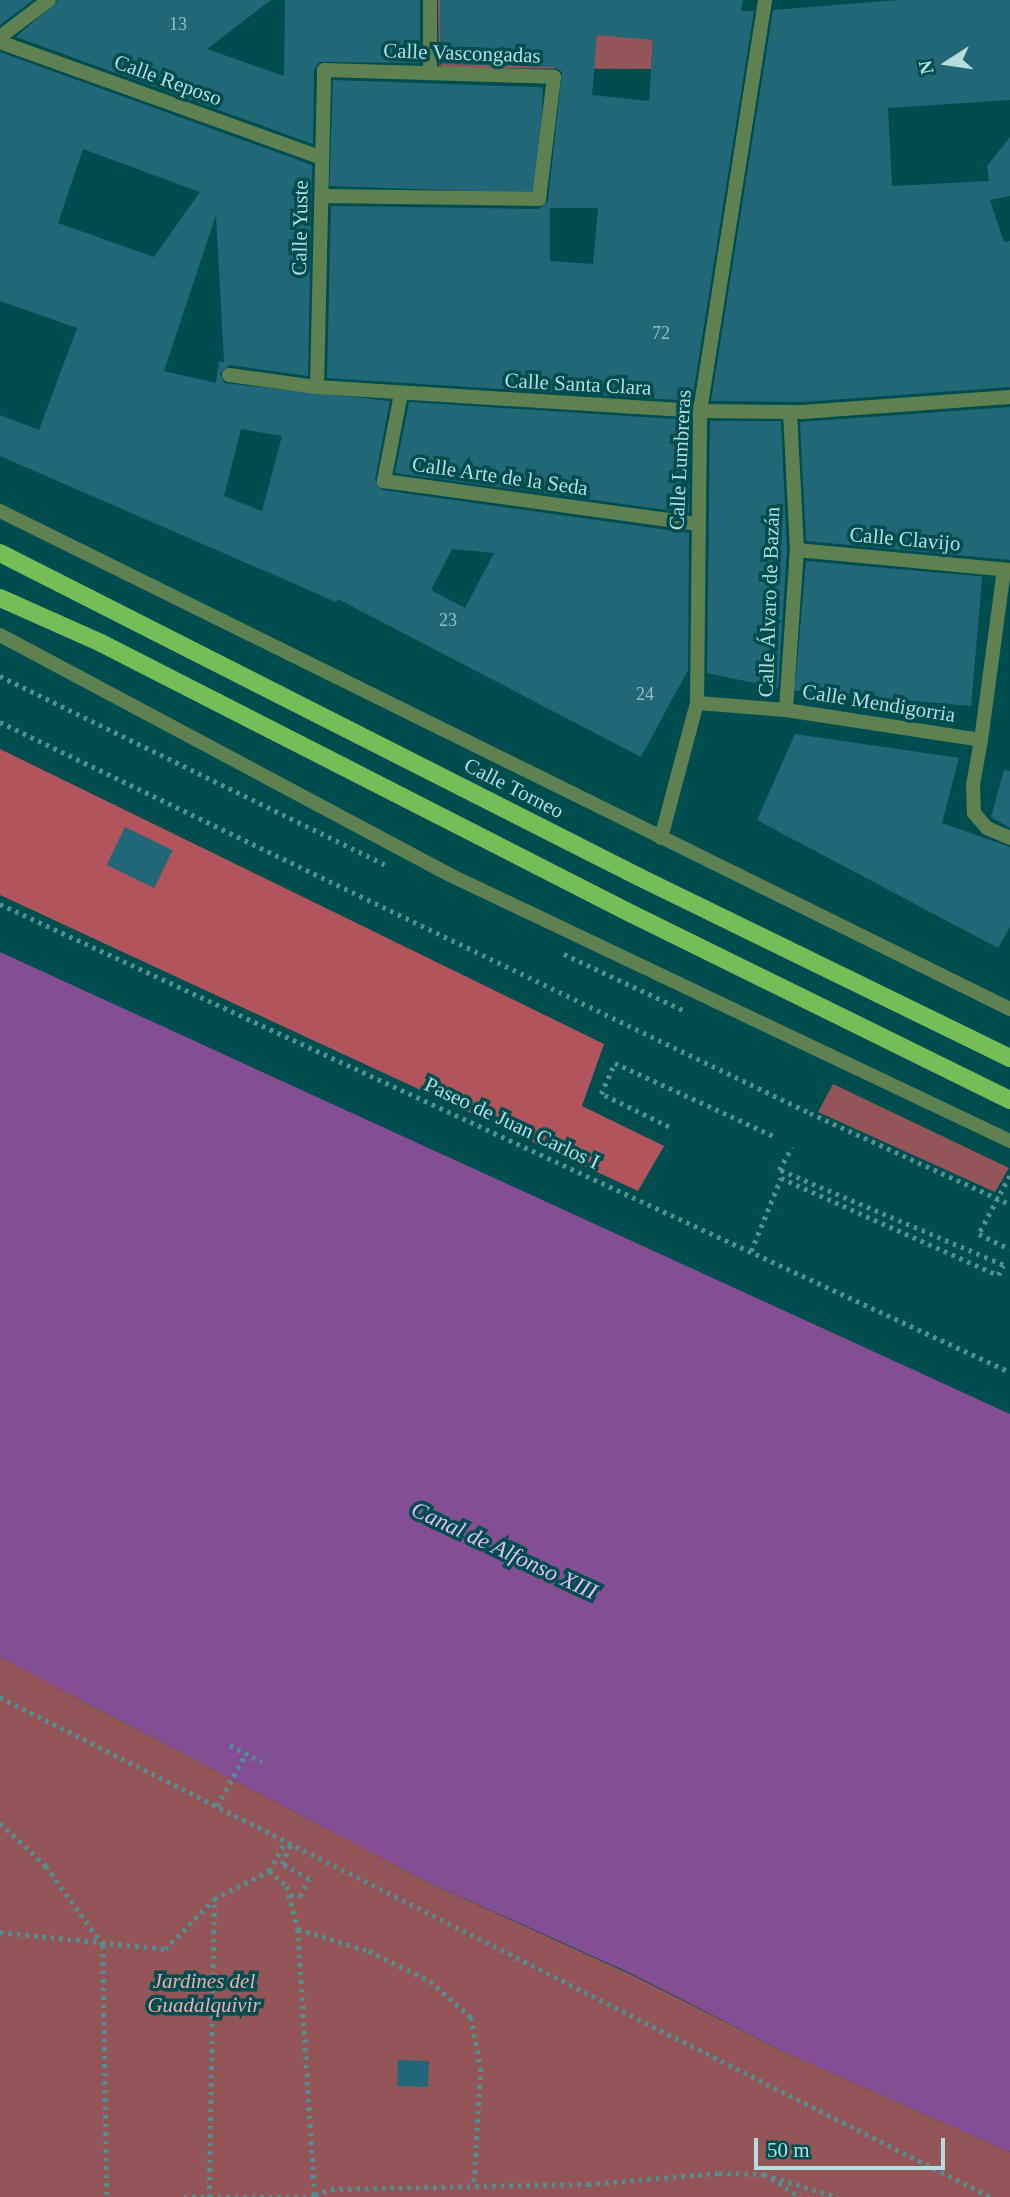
<!DOCTYPE html>
<html>
<head>
<meta charset="utf-8">
<style>
	body { margin:0 }
	#map { position:relative; width:1010px; height:2197px; overflow:hidden; background:#004d4f; font-family:Georgia,serif }
	div>[style] { position:absolute }
	.green>* { inset:0; background:#945558 }
	.forest>* { inset:0; background:#b1545b }
	.water>* { inset:0; background:#834e94 }
	.building>* { inset:0; background:#216778; transform-origin:0 0 }
	.path>* { height:4.5px; margin-top:-2.25px; transform-origin:0; background:repeating-linear-gradient(90deg,#538f90 0 3.5px,transparent 0 8.5px) }
	.lane>* { height:14px; margin:-7px; padding:0 7px; transform-origin:7px; border-radius:7px; background:#5f8151 }
	.street>* { height:14px; margin:-7px; padding:0 7px; transform-origin:7px; border-radius:7px; background:#5f8151 }
	.primary>* { height:18px; margin:-9px; padding:0 9px; transform-origin:9px; border-radius:9px; background:#75bd57 }
	span { translate:-50% -50%; white-space:nowrap; text-align:center; line-height:1.15; -webkit-text-stroke:7px #004d4f; paint-order:stroke }
	.number-label { font-size:18px; color:#91c0c4 }
	.number-label span { -webkit-text-stroke-width:0 }
	.street-label { font-size:21px; color:#b6ddde }
	.park-label { font-size:21px; color:#f5a8ab; font-style:italic }
	.water-label { font-size:23px; color:#e5baf4; font-style:italic }
	.north { position:absolute; left:912px; top:28px; width:70px; height:70px; -webkit-text-stroke:5px #004d4f; paint-order:stroke; rotate:258deg; font-size:19px; font-weight:700; line-height:28px; text-align:center; color:#b6ddde }
	.north::after { content:''; display:block; margin:auto; width:24px; height:32px; background:#b6ddde; clip-path:polygon(50% 0,100% 100%,50% 72%,0 100%) }
	.scale { position:absolute; left:754px; top:2138px; width:191px; height:32px; box-sizing:border-box; border:4px solid #b6ddde; border-top:0; padding-left:9px; font-size:21px; line-height:24px; white-space:nowrap; color:#b6ddde; -webkit-text-stroke:5px #004d4f; paint-order:stroke }
</style>
</head>
<body>
<div id="map">
	<div class="green">
		<div style="clip-path:polygon(438px 0,634px 0,653px 39px,651px 69px,443px 68px,439px 65px)"></div>
		<div style="clip-path:polygon(833px 1084px,1009px 1168px,995px 1192px,818px 1112px)"></div>
		<div style="clip-path:polygon(0 1657px,430px 1883px,630px 1974px,787px 2053px,1010px 2152px,1010px 2197px,0 2197px)"></div>
	</div>
	<div class="forest">
		<div style="clip-path:polygon(0 749px,604px 1044px,582px 1106px,664px 1146px,638px 1191px,0 895px)"></div>
	</div>
	<div class="water">
		<div style="clip-path:polygon(0 952px,1010px 1414px,1010px 2152px,787px 2053px,630px 1973px,430px 1883px,0 1657px)"></div>
	</div>
	<div class="building">
		<div style="clip-path:polygon(0 0,33px 0,0 25px)"></div>
		<div style="clip-path:polygon(58px 0,271px 0,207px 49px,284px 76px,285px 0,420px 0,420px 63px,319px 62px,314px 70px,313px 144px,16px 37px)"></div>
		<div style="clip-path:polygon(evenodd,440px 0,743px 0,741px 11px,754px 11px,692px 401px,327px 378px,331px 206px,539px 209px,548px 201px,562px 72px,554px 67px,440px 64px,440px 0,597px 35px,653px 40px,649px 101px,592px 95px,597px 35px,440px 0,550px 208px,598px 208px,593px 264px,550px 261px,550px 208px)"></div>
		<div style="clip-path:polygon(898px 0,1010px 0,1010px 100px,888px 108px,892px 186px,989px 181px,987px 166px,1010px 137px,1010px 196px,990px 200px,1004px 242px,1010px 241px,1010px 387px,802px 402px,711px 401px,773px 10px)"></div>
		<div style="clip-path:polygon(evenodd,0 52px,312px 165px,308px 376px,230px 365px,220px 373px,224px 383px,390px 401px,375px 479px,382px 490px,689px 533px,688px 670px,641px 757px,338px 599px,336px 602px,0 456px,0 415px,39px 430px,77px 328px,0 301px,0 52px,83px 149px,200px 192px,154px 257px,58px 223px,83px 149px,0 52px,216px 215px,224px 362px,219px 361px,216px 383px,164px 371px,216px 215px,0 52px,241px 429px,282px 436px,262px 511px,224px 496px,241px 429px,0 52px,452px 549px,494px 553px,465px 608px,431px 590px,452px 549px)"></div>
		<div style="left:333px;top:80px;width:210px;height:106px;rotate:2deg"></div>
		<div style="clip-path:polygon(409px 402px,690px 420px,689px 513px,395px 473px)"></div>
		<div style="clip-path:polygon(1010px 407px,1010px 560px,806px 541px,800px 422px)"></div>
		<div style="clip-path:polygon(710px 421px,781px 421px,787px 550px,778px 688px,707px 673px)"></div>
		<div style="left:806px;top:561px;width:177px;height:130px;rotate:5deg"></div>
		<div style="clip-path:polygon(795px 734px,959px 758px,942px 823px,1010px 847px,1010px 927px,998px 948px,757px 820px)"></div>
		<div style="clip-path:polygon(1004px 770px,1010px 771px,1010px 828px,991px 817px)"></div>
		<div style="left:125px;top:827px;width:53px;height:42px;rotate:26deg"></div>
		<div style="left:398px;top:2060px;width:31px;height:26px;rotate:2deg"></div>
	</div>
	<div class="path">
		<div style="left:0;top:676px;width:431px;rotate:26.1deg"></div>
		<div style="left:0;top:722px;width:899px;rotate:25.77deg"></div>
		<div style="left:810px;top:1113px;width:220px;rotate:24.5deg"></div>
		<div style="left:0;top:904px;width:1113px;rotate:24.86deg"></div>
		<div style="left:564px;top:954px;width:132px;rotate:25.2deg"></div>
		<div style="left:669px;top:1127px;width:76px;rotate:-154.1deg"></div>
		<div style="left:601px;top:1094px;width:34px;rotate:-66deg"></div>
		<div style="left:615px;top:1063px;width:177px;rotate:24.7deg"></div>
		<div style="left:1010px;top:1176px;width:66px;rotate:118.1deg"></div>
		<div style="left:979px;top:1234px;width:34px;rotate:26deg"></div>
		<div style="left:751px;top:1251px;width:79px;rotate:-67.7deg"></div>
		<div style="left:781px;top:1178px;width:238px;rotate:24.1deg"></div>
		<div style="left:998px;top:1275px;width:11px;rotate:-63deg"></div>
		<div style="left:1003px;top:1265px;width:243px;rotate:-157deg"></div>
		<div style="left:779px;top:1170px;width:26px;rotate:-61deg"></div>
		<div style="left:0;top:1697px;width:1110px;rotate:26.77deg"></div>
		<div style="left:230px;top:1745px;width:36px;rotate:28deg"></div>
		<div style="left:217px;top:1806px;width:60px;rotate:-61.3deg"></div>
		<div style="left:0;top:1823px;width:63px;rotate:43.1deg"></div>
		<div style="left:46px;top:1866px;width:97px;rotate:54.2deg"></div>
		<div style="left:103px;top:1945px;width:252px;rotate:89.1deg"></div>
		<div style="left:269px;top:1871px;width:23px;rotate:40deg"></div>
		<div style="left:287px;top:1886px;width:44px;rotate:75.7deg"></div>
		<div style="left:298px;top:1929px;width:74px;rotate:17.2deg"></div>
		<div style="left:369px;top:1951px;width:68px;rotate:26.2deg"></div>
		<div style="left:430px;top:1981px;width:55px;rotate:41.3deg"></div>
		<div style="left:471px;top:2017px;width:52px;rotate:78.9deg"></div>
		<div style="left:481px;top:2068px;width:119px;rotate:93.4deg"></div>
		<div style="left:290px;top:1895px;width:10px;rotate:6deg"></div>
		<div style="left:300px;top:1896px;width:19px;rotate:-62deg"></div>
		<div style="left:309px;top:1879px;width:31px;rotate:-151deg"></div>
		<div style="left:282px;top:1864px;width:22px;rotate:-66deg"></div>
		<div style="left:298px;top:1929px;width:268px;rotate:86.4deg"></div>
		<div style="left:315px;top:2196px;width:17px;rotate:-24deg"></div>
		<div style="left:331px;top:2189px;width:257px;rotate:-1.1deg"></div>
		<div style="left:588px;top:2184px;width:131px;rotate:-4.8deg"></div>
		<div style="left:719px;top:2173px;width:45px;rotate:1.3deg"></div>
		<div style="left:764px;top:2174px;width:43px;rotate:32.6deg"></div>
		<div style="left:0;top:1932px;width:166px;rotate:5.9deg"></div>
		<div style="left:165px;top:1949px;width:70px;rotate:-45.6deg"></div>
		<div style="left:214px;top:1899px;width:62px;rotate:-27deg"></div>
		<div style="left:269px;top:1871px;width:34px;rotate:-62deg"></div>
		<div style="left:772px;top:2177px;width:69px;rotate:16.9deg"></div>
		<div style="left:184px;top:2197px;width:131px"></div>
		<div style="left:209px;top:2197px;width:297px;rotate:-89deg"></div>
	</div>
	<div class="lane">
		<div style="left:0;top:511px;width:1126px;rotate:26.25deg"></div>
		<div style="left:0;top:635px;width:510px;rotate:28.07deg"></div>
		<div style="left:450px;top:875px;width:620px;rotate:25.41deg"></div>
	</div>
	<div class="street">
		<div style="left:430px;top:0;width:73px;rotate:90deg"></div>
		<div style="left:0;top:37px;width:61px;rotate:-37.1deg"></div>
		<div style="left:0;top:42px;width:342px;rotate:19.8deg"></div>
		<div style="left:229px;top:375px;width:89px;rotate:7.8deg"></div>
		<div style="left:317px;top:387px;width:384px;rotate:3.6deg"></div>
		<div style="left:700px;top:411px;width:102px;rotate:0.6deg"></div>
		<div style="left:802px;top:412px;width:209px;rotate:-4.1deg"></div>
		<div style="left:317px;top:387px;width:317px;rotate:-88.7deg"></div>
		<div style="left:324px;top:70px;width:230px;rotate:1.7deg"></div>
		<div style="left:554px;top:77px;width:123px;rotate:97deg"></div>
		<div style="left:539px;top:199px;width:217px;rotate:-179.2deg"></div>
		<div style="left:401px;top:394px;width:89px;rotate:101.1deg"></div>
		<div style="left:384px;top:481px;width:317px;rotate:7.8deg"></div>
		<div style="left:797px;top:550px;width:214px;rotate:5.4deg"></div>
		<div style="left:697px;top:703px;width:89px;rotate:4.5deg"></div>
		<div style="left:786px;top:710px;width:197px;rotate:8.7deg"></div>
		<div style="left:981px;top:740px;width:46px;rotate:100.1deg"></div>
		<div style="left:973px;top:785px;width:28px;rotate:88deg"></div>
		<div style="left:974px;top:813px;width:20px;rotate:49deg"></div>
		<div style="left:987px;top:828px;width:25px;rotate:23deg"></div>
		<div style="left:786px;top:710px;width:160px;rotate:-86.1deg"></div>
		<div style="left:797px;top:550px;width:138px;rotate:-92.9deg"></div>
		<div style="left:981px;top:740px;width:172px;rotate:-82.3deg"></div>
		<div style="left:661px;top:838px;width:140px;rotate:-75.1deg"></div>
		<div style="left:697px;top:703px;width:292px;rotate:-89.4deg"></div>
		<div style="left:700px;top:411px;width:416px;rotate:-81deg"></div>
	</div>
	<div class="primary">
		<div style="left:0;top:553px;width:716px;rotate:26.89deg"></div>
		<div style="left:639px;top:877px;width:413px;rotate:26deg"></div>
		<div style="left:0;top:598px;width:111px;rotate:24deg"></div>
		<div style="left:101px;top:643px;width:596px;rotate:27.04deg"></div>
		<div style="left:632px;top:914px;width:421px;rotate:26.2deg"></div>
	</div>
	<div class="number-label">
		<span style="left:178px;top:24px">13</span>
		<span style="left:661px;top:333px">72</span>
		<span style="left:448px;top:620px">23</span>
		<span style="left:645px;top:694px">24</span>
	</div>
	<div class="street-label">
		<span style="left:462px;top:53px;rotate:2deg">Calle Vascongadas</span>
		<span style="left:168px;top:80px;rotate:20deg">Calle Reposo</span>
		<span style="left:300px;top:228px;rotate:-89deg">Calle Yuste</span>
		<span style="left:578px;top:384px;rotate:3deg">Calle Santa Clara</span>
		<span style="left:680px;top:460px;rotate:-87deg">Calle Lumbreras</span>
		<span style="left:500px;top:476px;rotate:8deg">Calle Arte de la Seda</span>
		<span style="left:905px;top:539px;rotate:5deg">Calle Clavijo</span>
		<span style="left:769px;top:602px;rotate:-88deg">Calle Álvaro de Bazán</span>
		<span style="left:879px;top:703px;rotate:9deg">Calle Mendigorria</span>
		<span style="left:514px;top:788px;rotate:27deg">Calle Torneo</span>
		<span style="left:512px;top:1123px;rotate:25deg">Paseo de Juan Carlos I</span>
	</div>
	<div class="park-label">
		<span style="left:204px;top:1993px">Jardines del<br>Guadalquivir</span>
	</div>
	<div class="water-label">
		<span style="left:504px;top:1551px;rotate:25deg">Canal de Alfonso XIII</span>
	</div>
	<div class="north">N</div>
	<div class="scale">50 m</div>
</div>
</body>
</html>
